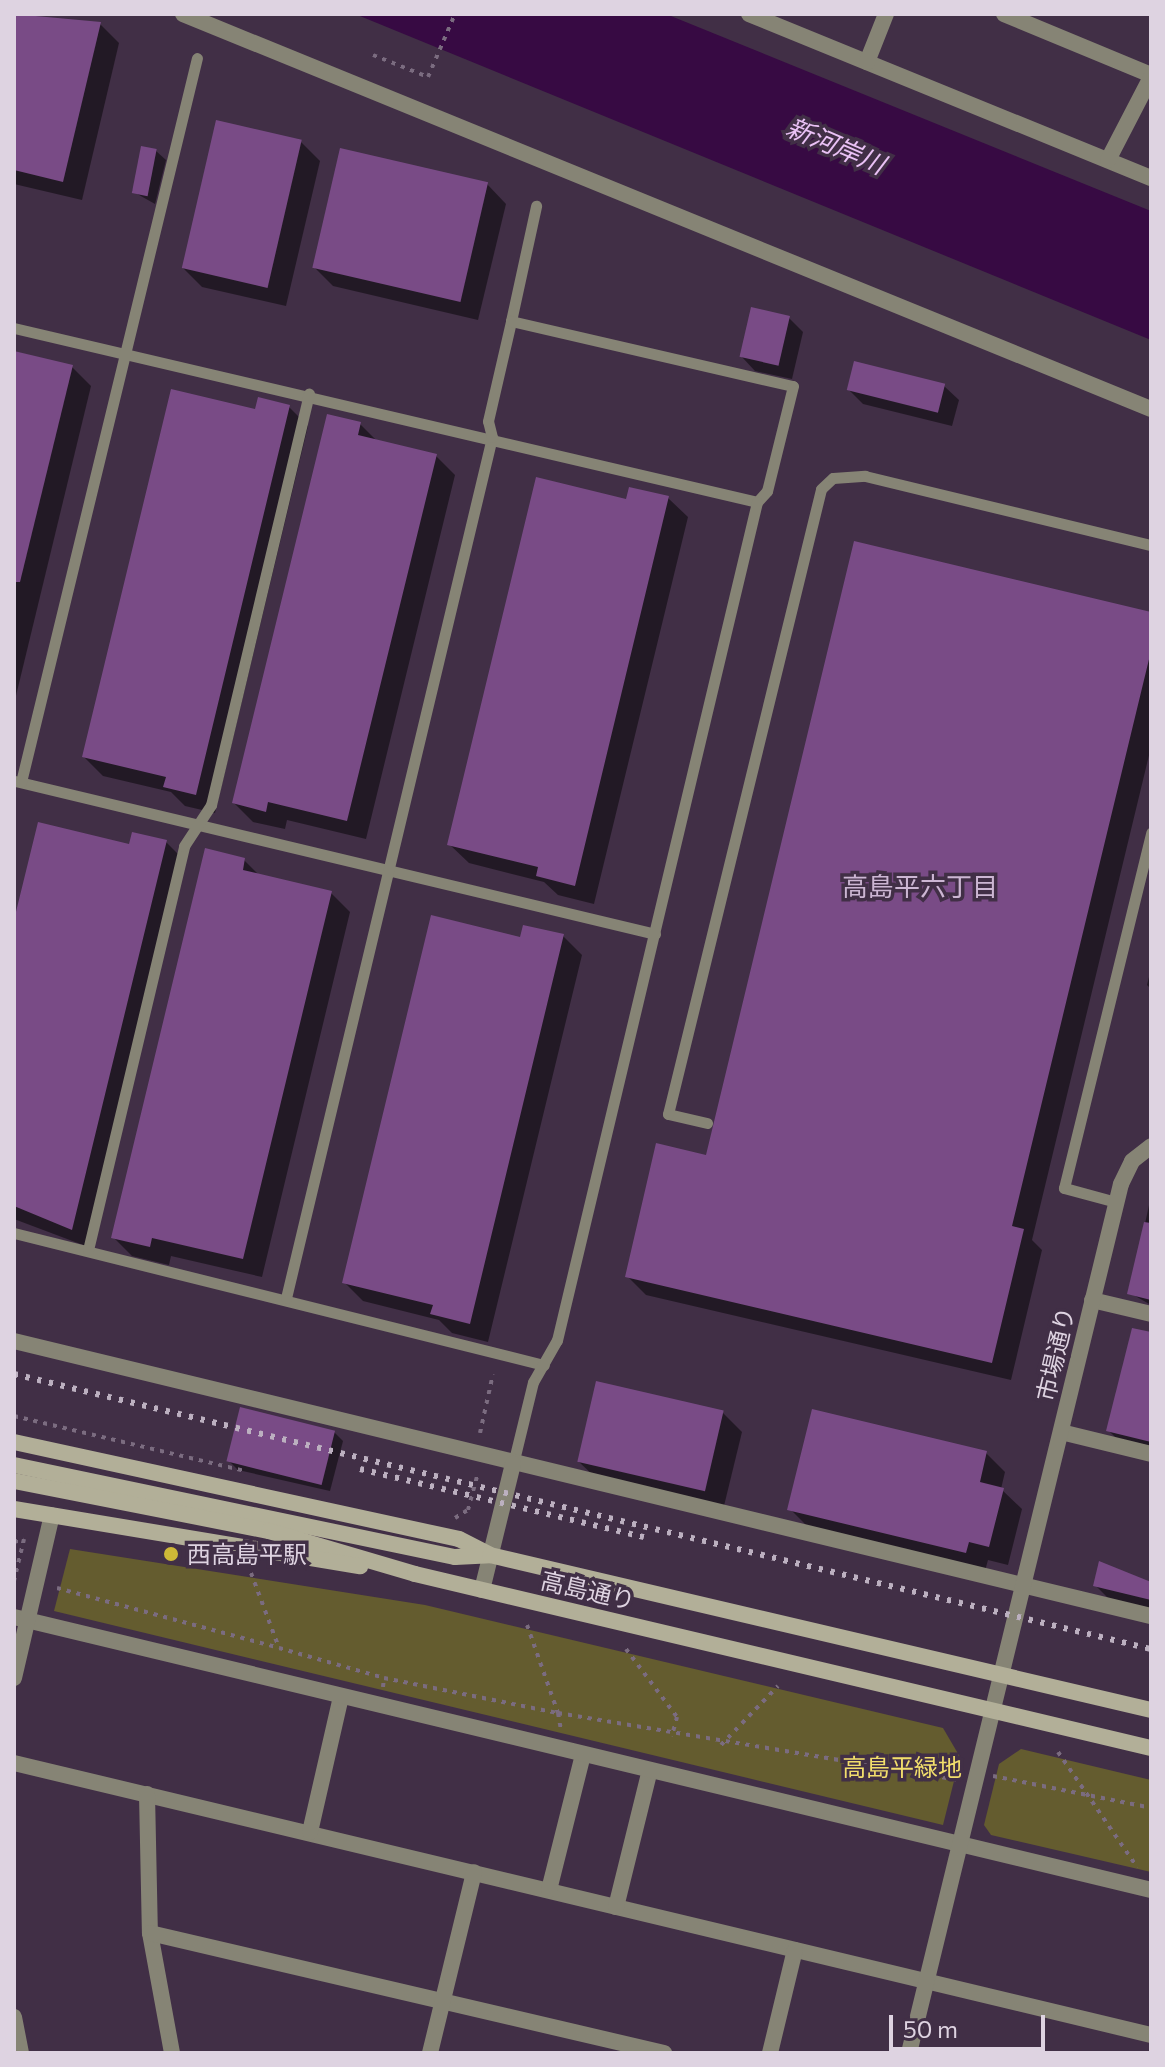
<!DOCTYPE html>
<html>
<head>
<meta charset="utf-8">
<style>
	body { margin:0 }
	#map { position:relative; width:1165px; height:2067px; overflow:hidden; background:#412f46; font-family:Commissioner,"Noto Sans JP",sans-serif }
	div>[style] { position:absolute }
	.green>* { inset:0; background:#645c2f }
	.water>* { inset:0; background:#370a43 }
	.shadow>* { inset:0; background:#0007 }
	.building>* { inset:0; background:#794b86; transform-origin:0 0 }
	.path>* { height:4px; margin-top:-2px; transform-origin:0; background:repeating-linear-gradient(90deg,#7b6c80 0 4px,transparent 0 10px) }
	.service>* { height:11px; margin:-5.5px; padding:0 5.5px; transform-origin:5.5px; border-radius:5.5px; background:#868475 }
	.minor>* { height:16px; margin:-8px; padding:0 8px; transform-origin:8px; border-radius:8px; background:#868475 }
	.tertiary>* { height:16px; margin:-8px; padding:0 8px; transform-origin:8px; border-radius:8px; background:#868475 }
	.secondary>* { height:16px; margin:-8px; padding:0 8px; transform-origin:8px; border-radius:8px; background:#b2af98 }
	.rail>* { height:6px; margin-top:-3px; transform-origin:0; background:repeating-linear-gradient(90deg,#bcb0c0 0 4px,transparent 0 12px) }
	.dots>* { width:22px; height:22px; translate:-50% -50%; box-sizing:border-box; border:4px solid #412f46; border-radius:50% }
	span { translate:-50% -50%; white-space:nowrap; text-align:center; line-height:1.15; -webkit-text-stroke:7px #412f46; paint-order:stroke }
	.street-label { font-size:24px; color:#ded3e1 }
	.poi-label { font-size:24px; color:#ded3e1 }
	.left { translate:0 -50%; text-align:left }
	.park-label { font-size:24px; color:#f2de6c }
	.water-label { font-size:26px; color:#e9c1f5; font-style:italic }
	.neighbourhood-label { font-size:26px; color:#ccb6d3 }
	.frame { position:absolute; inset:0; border:16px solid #ded3e1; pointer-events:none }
	.scale { position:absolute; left:889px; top:2015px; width:156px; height:36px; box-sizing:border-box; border:4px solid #ded3e1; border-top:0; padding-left:10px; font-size:24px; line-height:28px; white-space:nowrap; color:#ded3e1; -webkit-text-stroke:6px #412f46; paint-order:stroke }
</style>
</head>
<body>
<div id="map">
	<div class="green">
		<div style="clip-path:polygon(70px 1549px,425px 1605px,943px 1728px,960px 1757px,943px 1825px,54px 1611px)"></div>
		<div style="clip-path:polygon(1021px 1749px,1151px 1780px,1151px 1872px,991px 1835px,984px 1825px,999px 1764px)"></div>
	</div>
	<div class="water">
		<div style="clip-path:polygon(355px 14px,666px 14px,1151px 211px,1151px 340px)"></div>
	</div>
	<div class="shadow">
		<div style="clip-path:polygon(14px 14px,100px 24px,119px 43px,82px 200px,14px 184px)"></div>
		<div style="clip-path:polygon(301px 142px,320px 161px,286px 306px,202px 287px,183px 268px)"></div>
		<div style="clip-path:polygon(156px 151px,166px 160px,155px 204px,132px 191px)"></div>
		<div style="clip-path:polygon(487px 184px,506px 204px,478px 320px,333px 286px,314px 267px)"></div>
		<div style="clip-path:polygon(789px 318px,803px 332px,792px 379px,755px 371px,741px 356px)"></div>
		<div style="clip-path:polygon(14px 353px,72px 367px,91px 386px,14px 704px)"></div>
		<div style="clip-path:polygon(944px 386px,959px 400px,952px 426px,863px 404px,848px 389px)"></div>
		<div style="clip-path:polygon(289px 407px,308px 426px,215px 813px,185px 806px,171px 792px,103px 776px,84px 757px,256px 412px)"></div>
		<div style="clip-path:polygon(360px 424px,377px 441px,436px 456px,455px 475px,366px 839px,287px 820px,285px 829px,253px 822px,234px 803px)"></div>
		<div style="clip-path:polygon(668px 498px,688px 517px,594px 904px,558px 895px,544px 882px,469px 863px,449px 844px,627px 501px)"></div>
		<div style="clip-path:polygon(1151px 614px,1151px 747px,1032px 1240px,1042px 1250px,1011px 1380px,646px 1295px,627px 1276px,707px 1157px)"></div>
		<div style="clip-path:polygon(166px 842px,185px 861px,91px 1248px,14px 1219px,14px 928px,131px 847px)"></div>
		<div style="clip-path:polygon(244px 860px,261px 877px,331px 893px,350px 912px,262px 1277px,171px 1256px,169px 1265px,132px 1256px,113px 1237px)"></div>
		<div style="clip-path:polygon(563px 936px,582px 955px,488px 1342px,452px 1333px,439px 1320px,363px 1301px,344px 1282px,522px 939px)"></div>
		<div style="clip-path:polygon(1151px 969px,1151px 989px,1147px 985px)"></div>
		<div style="clip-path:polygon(1151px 1196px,1151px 1305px,1130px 1293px)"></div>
		<div style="clip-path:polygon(1151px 1334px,1151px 1455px,1127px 1449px,1108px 1430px)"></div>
		<div style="clip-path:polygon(723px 1413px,742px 1432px,723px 1510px,598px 1480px,578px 1461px)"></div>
		<div style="clip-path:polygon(334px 1432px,343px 1441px,330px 1491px,238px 1470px,229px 1461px)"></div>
		<div style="clip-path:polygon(986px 1453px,1005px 1472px,1001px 1489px,1022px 1509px,1008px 1565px,988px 1560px,985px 1571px,809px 1528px,790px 1509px)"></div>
		<div style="clip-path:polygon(1151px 1584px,1151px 1613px,1114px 1604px,1095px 1585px)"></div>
	</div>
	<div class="building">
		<div style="clip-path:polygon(14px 14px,101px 22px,63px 182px,14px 170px)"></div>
		<div style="left:216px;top:120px;width:88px;height:152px;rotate:13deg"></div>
		<div style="left:141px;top:146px;width:16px;height:48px;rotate:11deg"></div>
		<div style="left:340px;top:148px;width:152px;height:123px;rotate:13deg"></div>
		<div style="left:751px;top:307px;width:40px;height:51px;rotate:13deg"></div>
		<div style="clip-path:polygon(14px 351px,73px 365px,20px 582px,14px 582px)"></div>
		<div style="left:854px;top:361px;width:94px;height:30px;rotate:14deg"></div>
		<div style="clip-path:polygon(171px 389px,255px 409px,258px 397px,290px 405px,196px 795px,163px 787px,166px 777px,82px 757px)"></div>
		<div style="clip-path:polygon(327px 414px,361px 422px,358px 435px,437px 454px,347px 821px,268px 802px,266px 812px,232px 803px)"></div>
		<div style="clip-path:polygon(536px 477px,626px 499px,629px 487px,669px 496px,575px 886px,536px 876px,538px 867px,447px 845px)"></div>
		<div style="clip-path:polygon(854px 541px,1151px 612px,1151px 651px,1012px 1226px,1024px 1229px,992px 1363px,625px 1277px,656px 1143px,706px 1155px)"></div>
		<div style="clip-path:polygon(38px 822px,129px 844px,132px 832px,167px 840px,72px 1230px,14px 1206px,14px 920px)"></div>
		<div style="clip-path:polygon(205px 848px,245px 858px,243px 870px,332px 891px,243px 1259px,152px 1238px,150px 1247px,111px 1238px)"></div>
		<div style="clip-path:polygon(431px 915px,520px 937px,523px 925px,564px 934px,470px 1324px,430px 1314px,433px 1305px,342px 1283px)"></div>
		<div style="clip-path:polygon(1144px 1222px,1151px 1223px,1151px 1300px,1127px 1294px)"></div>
		<div style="clip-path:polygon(1132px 1328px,1151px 1332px,1151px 1442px,1106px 1431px)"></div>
		<div style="left:596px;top:1381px;width:131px;height:83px;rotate:13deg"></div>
		<div style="left:240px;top:1407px;width:98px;height:56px;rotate:14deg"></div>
		<div style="clip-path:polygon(812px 1409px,987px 1451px,980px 1482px,1004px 1488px,989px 1547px,969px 1542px,966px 1553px,787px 1510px)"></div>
		<div style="clip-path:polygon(1099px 1561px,1151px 1582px,1151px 1600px,1093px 1586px)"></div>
	</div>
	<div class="path">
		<div style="left:373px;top:55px;width:59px;rotate:21.8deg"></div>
		<div style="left:428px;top:77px;width:69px;rotate:-66.8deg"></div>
		<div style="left:14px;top:1416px;width:237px;rotate:13.4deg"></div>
		<div style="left:480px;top:1433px;width:60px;rotate:-77.6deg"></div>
		<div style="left:455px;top:1518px;width:15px;rotate:-32deg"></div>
		<div style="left:468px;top:1510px;width:38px;rotate:-75deg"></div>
		<div style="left:14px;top:1542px;width:10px;rotate:-17deg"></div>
		<div style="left:24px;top:1539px;width:43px;rotate:103.4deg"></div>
		<div style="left:251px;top:1573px;width:80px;rotate:69.5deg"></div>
		<div style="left:279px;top:1648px;width:109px;rotate:15.9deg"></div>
		<div style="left:57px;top:1588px;width:230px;rotate:15.1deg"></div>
		<div style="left:527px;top:1625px;width:93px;rotate:70.6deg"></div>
		<div style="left:558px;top:1713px;width:405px;rotate:9.5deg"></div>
		<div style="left:626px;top:1649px;width:85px;rotate:53.1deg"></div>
		<div style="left:677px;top:1717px;width:20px;rotate:105deg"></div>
		<div style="left:383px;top:1687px;width:9px;rotate:-84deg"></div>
		<div style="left:384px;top:1678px;width:177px;rotate:11.4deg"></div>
		<div style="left:558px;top:1713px;width:17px;rotate:80deg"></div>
		<div style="left:721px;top:1745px;width:82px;rotate:-46deg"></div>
		<div style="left:1058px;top:1752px;width:140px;rotate:55.5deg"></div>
		<div style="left:993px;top:1776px;width:161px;rotate:11.4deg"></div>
	</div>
	<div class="service">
		<div style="left:511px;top:321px;width:118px;rotate:-77.7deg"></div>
		<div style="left:14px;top:328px;width:763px;rotate:13.18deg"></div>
		<div style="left:15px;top:781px;width:658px;rotate:13.44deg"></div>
		<div style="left:21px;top:782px;width:745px;rotate:-76.34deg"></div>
		<div style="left:707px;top:1123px;width:40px;rotate:-167deg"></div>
		<div style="left:668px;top:1114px;width:643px;rotate:-76.24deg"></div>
		<div style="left:821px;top:489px;width:16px;rotate:-43deg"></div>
		<div style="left:833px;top:478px;width:32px;rotate:-4deg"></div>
		<div style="left:865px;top:476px;width:294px;rotate:13.6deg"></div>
		<div style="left:1116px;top:1202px;width:54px;rotate:-164.9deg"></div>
		<div style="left:1064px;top:1188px;width:366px;rotate:-76.2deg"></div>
		<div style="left:14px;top:1233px;width:546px;rotate:13.99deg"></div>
		<div style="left:88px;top:1250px;width:415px;rotate:-76.6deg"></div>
		<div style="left:184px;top:846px;width:49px;rotate:-56.6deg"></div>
		<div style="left:211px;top:805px;width:423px;rotate:-76.6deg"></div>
		<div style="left:286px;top:1298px;width:885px;rotate:-76.54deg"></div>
		<div style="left:492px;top:437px;width:16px;rotate:-104deg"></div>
		<div style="left:488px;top:421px;width:103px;rotate:-77deg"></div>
		<div style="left:511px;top:321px;width:289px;rotate:13deg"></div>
		<div style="left:793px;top:386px;width:108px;rotate:103.9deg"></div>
		<div style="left:767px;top:491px;width:15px;rotate:132deg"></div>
		<div style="left:757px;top:502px;width:862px;rotate:103.42deg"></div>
		<div style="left:557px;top:1340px;width:48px;rotate:119.7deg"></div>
		<div style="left:533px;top:1382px;width:84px;rotate:103.7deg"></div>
	</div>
	<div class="minor">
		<div style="left:749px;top:14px;width:434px;rotate:22.2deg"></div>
		<div style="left:1004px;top:14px;width:159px;rotate:22.5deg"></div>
		<div style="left:867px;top:62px;width:52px;rotate:-68.4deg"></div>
		<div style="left:1108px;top:160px;width:93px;rotate:-62.6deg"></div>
		<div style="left:1092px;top:1300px;width:61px;rotate:13.3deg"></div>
		<div style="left:14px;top:1341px;width:1170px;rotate:13.6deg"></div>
		<div style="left:1061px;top:1432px;width:93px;rotate:13.7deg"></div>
		<div style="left:14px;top:1763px;width:1169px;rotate:13.45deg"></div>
		<div style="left:147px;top:1794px;width:139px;rotate:88.8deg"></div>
		<div style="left:150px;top:1933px;width:122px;rotate:79.6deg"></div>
		<div style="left:310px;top:1832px;width:139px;rotate:-77.1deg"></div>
		<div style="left:549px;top:1890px;width:139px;rotate:-75.9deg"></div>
		<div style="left:616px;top:1907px;width:141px;rotate:-76.1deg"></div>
		<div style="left:150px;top:1933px;width:528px;rotate:13.14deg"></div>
		<div style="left:430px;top:2053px;width:186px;rotate:-76.3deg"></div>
		<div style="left:770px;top:2053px;width:106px;rotate:-76.4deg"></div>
	</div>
	<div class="tertiary">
		<div style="left:183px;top:14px;width:1045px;rotate:22.2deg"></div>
		<div style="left:482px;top:1590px;width:130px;rotate:-76.2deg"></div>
		<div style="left:14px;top:1617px;width:1169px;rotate:13.5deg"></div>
		<div style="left:14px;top:1678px;width:167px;rotate:-76.9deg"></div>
		<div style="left:14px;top:2017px;width:37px;rotate:79deg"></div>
		<div style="left:909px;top:2053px;width:894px;rotate:-76.29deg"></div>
		<div style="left:1121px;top:1184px;width:25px;rotate:-64deg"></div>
		<div style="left:1132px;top:1161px;width:24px;rotate:-38deg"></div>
	</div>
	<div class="secondary">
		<div style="left:14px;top:1442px;width:455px;rotate:12.3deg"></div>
		<div style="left:459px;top:1539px;width:34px;rotate:27deg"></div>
		<div style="left:14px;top:1465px;width:450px;rotate:11.8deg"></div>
		<div style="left:455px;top:1557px;width:35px;rotate:-3deg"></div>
		<div style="left:490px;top:1555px;width:679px;rotate:13.2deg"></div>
		<div style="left:14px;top:1481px;width:260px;rotate:11.1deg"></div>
		<div style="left:269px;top:1531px;width:152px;rotate:16.4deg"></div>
		<div style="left:415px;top:1574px;width:756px;rotate:13.3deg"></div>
		<div style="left:14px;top:1509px;width:351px;rotate:9.4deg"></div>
	</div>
	<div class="rail">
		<div style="left:14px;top:1374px;width:1170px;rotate:13.6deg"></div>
		<div style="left:360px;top:1469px;width:292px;rotate:13.5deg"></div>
	</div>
	<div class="dots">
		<div style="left:171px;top:1554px;background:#ceb837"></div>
	</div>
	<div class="street-label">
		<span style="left:1055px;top:1354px;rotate:-77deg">市場通り</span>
		<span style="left:588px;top:1590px;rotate:13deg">高島通り</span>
	</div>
	<div class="poi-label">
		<span class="left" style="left:187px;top:1554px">西高島平駅</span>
	</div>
	<div class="park-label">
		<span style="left:902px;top:1767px">高島平緑地</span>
	</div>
	<div class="water-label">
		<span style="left:836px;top:145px;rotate:23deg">新河岸川</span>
	</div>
	<div class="neighbourhood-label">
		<span style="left:920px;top:886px">高島平六丁目</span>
	</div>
	<div class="frame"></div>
	<div class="scale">50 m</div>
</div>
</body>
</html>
